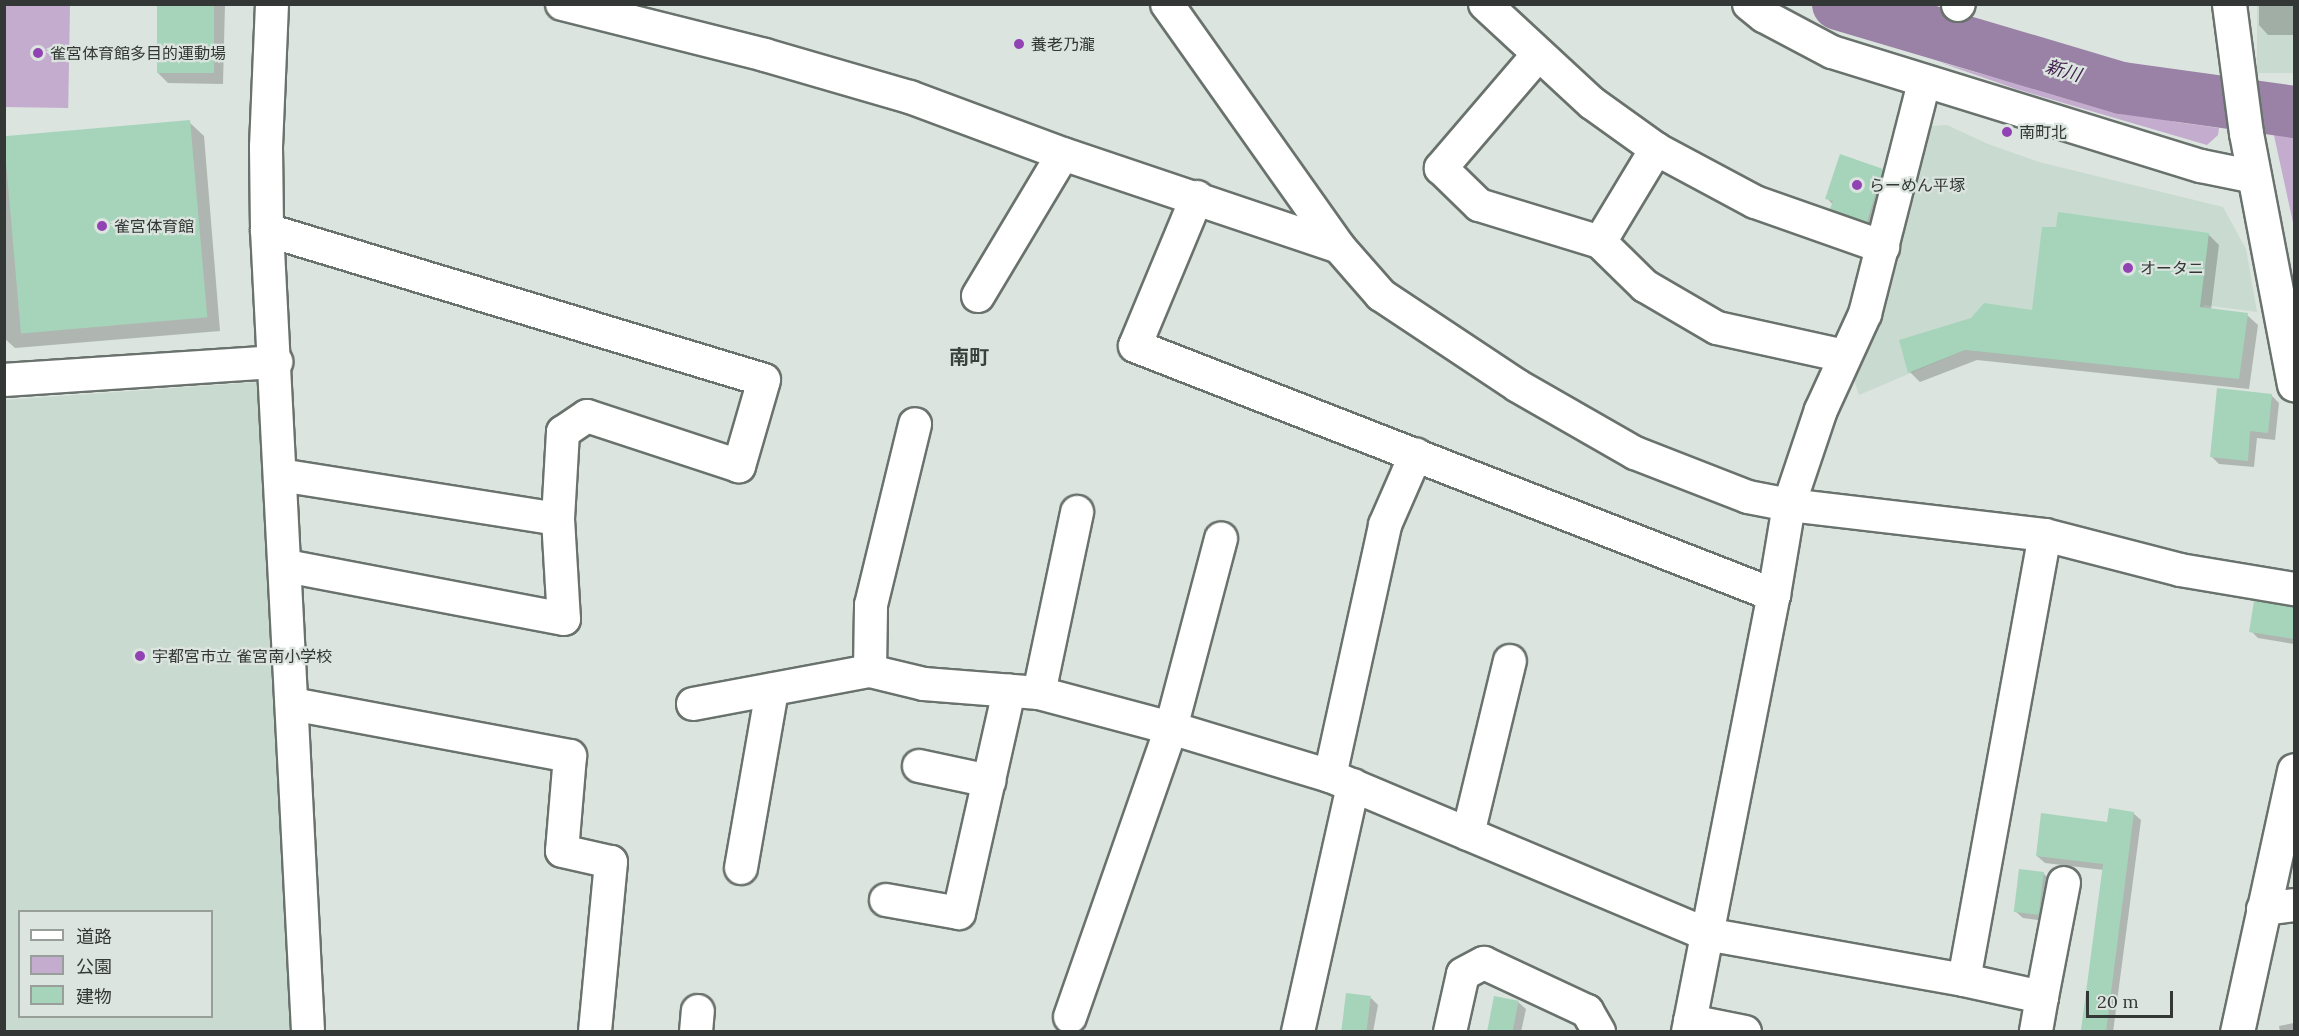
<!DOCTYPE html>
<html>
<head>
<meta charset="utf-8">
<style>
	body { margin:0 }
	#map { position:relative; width:2299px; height:1036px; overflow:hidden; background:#dbe4de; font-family:Lora,"Noto Sans JP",serif }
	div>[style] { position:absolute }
	.built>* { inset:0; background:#c9dad0; transform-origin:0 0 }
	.green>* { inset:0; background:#c3acce; transform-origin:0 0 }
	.shadow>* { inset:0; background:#0003 }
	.river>* { height:52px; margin:-26px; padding:0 26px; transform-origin:26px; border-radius:26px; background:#9a81a6 }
	.building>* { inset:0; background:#a6d4ba; transform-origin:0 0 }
	.roads { filter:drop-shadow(2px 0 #6a726d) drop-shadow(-2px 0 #6a726d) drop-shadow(0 2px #6a726d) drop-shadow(0 -2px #6a726d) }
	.street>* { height:32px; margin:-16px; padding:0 16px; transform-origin:16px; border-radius:16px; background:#fff }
	.secondary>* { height:33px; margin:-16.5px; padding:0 16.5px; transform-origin:16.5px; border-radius:16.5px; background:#fff }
	.dots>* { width:16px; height:16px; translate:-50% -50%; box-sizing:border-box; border:3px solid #dbe4de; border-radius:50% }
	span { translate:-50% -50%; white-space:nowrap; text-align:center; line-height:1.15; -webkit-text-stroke:4.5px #dbe4de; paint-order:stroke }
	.poi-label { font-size:16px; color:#333735 }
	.left { translate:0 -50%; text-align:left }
	.water-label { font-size:18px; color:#401e4e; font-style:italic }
	.quarter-label { font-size:20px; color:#39413c; font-weight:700 }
	.frame { position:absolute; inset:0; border:6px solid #333735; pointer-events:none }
	.legend { position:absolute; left:18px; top:910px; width:195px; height:108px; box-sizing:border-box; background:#dbe4de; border:2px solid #989f9a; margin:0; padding:8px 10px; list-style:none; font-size:18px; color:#333735 }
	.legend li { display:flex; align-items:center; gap:12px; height:30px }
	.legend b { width:30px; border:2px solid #989f9a }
	.scale { position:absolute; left:2086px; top:991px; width:87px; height:27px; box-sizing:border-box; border:3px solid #333735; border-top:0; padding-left:8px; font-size:18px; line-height:21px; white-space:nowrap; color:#333735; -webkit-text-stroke:4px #dbe4de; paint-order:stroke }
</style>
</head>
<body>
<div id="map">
	<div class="built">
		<div style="left:2257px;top:5px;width:37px;height:68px"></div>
		<div style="clip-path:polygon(1947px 125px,1988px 144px,2039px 162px,2223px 207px,2246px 249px,2257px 312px,2204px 305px,2192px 374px,1965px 350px,1859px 395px,1854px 380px,1918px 146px,1931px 126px)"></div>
		<div style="clip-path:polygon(evenodd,259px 382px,298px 1031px,5px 1032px,5px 400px,259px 382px,20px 912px,212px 912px,212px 1016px,20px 1016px,20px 912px)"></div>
	</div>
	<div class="green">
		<div style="left:5px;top:4px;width:65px;height:103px;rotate:1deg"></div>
		<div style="clip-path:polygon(1939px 62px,2089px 104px,2176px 122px,2219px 128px,2218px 135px,2207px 145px,2016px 89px)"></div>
		<div style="clip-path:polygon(2273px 131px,2294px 134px,2294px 227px)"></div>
	</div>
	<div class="shadow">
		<div style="clip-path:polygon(159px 4px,225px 4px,223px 84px,168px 83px,157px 72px)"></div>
		<div style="clip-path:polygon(2259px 4px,2294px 4px,2294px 35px,2268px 35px,2259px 25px)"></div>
		<div style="clip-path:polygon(189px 122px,204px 136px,220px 331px,15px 348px,4px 338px,4px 137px)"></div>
		<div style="clip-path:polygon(1882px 170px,1890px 178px,1875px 229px,1839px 216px,1832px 209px,1833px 205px,1827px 198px)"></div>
		<div style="clip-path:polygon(2209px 235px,2219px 245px,2211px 310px,2247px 315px,2258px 325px,2249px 389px,1977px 360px,1920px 382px,1910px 372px,2033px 312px)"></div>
		<div style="clip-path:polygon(2271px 395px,2279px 403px,2275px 440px,2257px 438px,2254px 467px,2219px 464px,2212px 457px)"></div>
		<div style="clip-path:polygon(2294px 608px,2294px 644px,2258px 638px,2251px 631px)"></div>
		<div style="clip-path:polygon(2133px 813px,2141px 820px,2113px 1032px,2082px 1032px,2104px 870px,2045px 863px,2037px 856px)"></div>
		<div style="clip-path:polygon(2043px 873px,2051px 881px,2045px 921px,2023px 918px,2015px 911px)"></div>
		<div style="clip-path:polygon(1371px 998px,1378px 1005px,1373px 1032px,1341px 1032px)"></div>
		<div style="clip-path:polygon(1518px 1002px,1526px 1009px,1521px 1032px,1488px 1032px)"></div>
		<div style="clip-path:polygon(2294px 1023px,2294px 1032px,2280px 1032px,2279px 1026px)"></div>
	</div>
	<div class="river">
		<div style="left:1838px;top:4px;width:296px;rotate:16.5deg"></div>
		<div style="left:2122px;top:88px;width:174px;rotate:7.9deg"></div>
	</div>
	<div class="building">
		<div style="left:157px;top:4px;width:57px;height:69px"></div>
		<div style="left:190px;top:120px;width:198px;height:187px;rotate:85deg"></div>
		<div style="clip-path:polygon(1840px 154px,1883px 169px,1867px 222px,1830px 209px,1833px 201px,1825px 199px)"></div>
		<div style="clip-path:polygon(2058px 212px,2209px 233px,2200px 307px,2248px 313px,2239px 379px,1965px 350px,1908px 373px,1899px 340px,1971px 318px,1984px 303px,2032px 310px,2042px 227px,2056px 227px)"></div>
		<div style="clip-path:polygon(2217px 388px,2272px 394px,2268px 433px,2250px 431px,2248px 461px,2210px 457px)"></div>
		<div style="clip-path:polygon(2254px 601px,2295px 606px,2295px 639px,2249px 632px)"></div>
		<div style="clip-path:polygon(2109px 808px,2134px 812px,2106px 1032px,2093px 1032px,2081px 1030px,2103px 864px,2036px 856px,2041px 813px,2107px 822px)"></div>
		<div style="left:2019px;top:869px;width:25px;height:43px;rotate:7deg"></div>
		<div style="left:1346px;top:993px;width:25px;height:39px;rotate:7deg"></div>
		<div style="left:1494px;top:996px;width:25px;height:37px;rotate:11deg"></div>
	</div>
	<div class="roads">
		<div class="street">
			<div style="left:272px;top:4px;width:143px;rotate:92.4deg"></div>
			<div style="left:266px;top:147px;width:83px;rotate:89.3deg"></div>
			<div style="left:267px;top:230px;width:803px;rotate:87.07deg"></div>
			<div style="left:562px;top:4px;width:209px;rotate:14.1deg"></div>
			<div style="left:765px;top:55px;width:151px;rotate:16.2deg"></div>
			<div style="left:910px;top:97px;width:163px;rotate:20.4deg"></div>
			<div style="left:1063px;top:154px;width:291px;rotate:18.6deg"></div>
			<div style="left:1339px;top:247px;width:64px;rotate:48.8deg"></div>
			<div style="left:1381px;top:295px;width:164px;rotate:33.6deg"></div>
			<div style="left:1518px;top:386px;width:135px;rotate:29.8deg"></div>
			<div style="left:1635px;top:453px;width:121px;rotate:21.3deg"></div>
			<div style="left:1748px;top:497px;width:42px;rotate:11deg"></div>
			<div style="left:1789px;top:505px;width:258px;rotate:6.7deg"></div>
			<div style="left:2045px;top:535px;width:139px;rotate:14.5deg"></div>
			<div style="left:2180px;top:570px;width:116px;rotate:9.5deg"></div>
			<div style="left:1167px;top:4px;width:298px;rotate:54.7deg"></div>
			<div style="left:1485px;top:4px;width:146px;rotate:42.8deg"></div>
			<div style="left:1592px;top:103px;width:79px;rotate:35.7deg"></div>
			<div style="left:1656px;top:149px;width:112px;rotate:28.2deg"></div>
			<div style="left:1755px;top:202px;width:136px;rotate:19.4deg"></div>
			<div style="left:1749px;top:4px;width:19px;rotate:39deg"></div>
			<div style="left:1764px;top:16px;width:77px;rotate:27.9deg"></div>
			<div style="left:1832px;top:52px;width:386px;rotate:17.2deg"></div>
			<div style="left:2201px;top:166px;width:55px;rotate:11.5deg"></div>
			<div style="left:1958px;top:5px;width:1px;rotate:-45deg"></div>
			<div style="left:1537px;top:56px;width:148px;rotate:130.6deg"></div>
			<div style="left:1441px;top:168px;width:53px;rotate:44.2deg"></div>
			<div style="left:1479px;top:205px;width:127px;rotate:17deg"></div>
			<div style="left:1600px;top:242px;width:109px;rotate:-58.9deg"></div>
			<div style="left:1197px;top:197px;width:161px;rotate:112.6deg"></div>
			<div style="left:1135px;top:346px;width:686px;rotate:21.29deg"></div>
			<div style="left:267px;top:230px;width:519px;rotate:16.79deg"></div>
			<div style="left:764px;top:380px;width:90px;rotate:106.2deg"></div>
			<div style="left:739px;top:466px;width:160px;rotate:-161.8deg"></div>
			<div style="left:587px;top:416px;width:29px;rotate:146deg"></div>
			<div style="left:563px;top:432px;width:87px;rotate:93.3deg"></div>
			<div style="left:558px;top:519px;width:100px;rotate:86.6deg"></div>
			<div style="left:564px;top:619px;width:284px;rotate:-169.2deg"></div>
			<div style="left:1600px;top:242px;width:63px;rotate:44.4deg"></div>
			<div style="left:1645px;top:286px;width:83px;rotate:30.3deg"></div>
			<div style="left:1717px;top:328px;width:130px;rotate:12.4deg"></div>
			<div style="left:978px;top:296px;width:165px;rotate:-59.1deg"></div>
			<div style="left:4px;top:380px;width:273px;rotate:-3.8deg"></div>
			<div style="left:280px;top:475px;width:281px;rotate:9deg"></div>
			<div style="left:870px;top:671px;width:66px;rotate:-89.1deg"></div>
			<div style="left:871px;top:605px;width:186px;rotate:-76.3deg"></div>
			<div style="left:1039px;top:693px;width:185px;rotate:-78.1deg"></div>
			<div style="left:292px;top:704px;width:283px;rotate:10.6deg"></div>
			<div style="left:570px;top:756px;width:95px;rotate:94.8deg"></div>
			<div style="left:562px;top:851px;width:50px;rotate:12.7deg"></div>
			<div style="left:611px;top:862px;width:171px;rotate:95.4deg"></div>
			<div style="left:693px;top:704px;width:180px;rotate:-10.6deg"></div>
			<div style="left:870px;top:671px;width:56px;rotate:13.5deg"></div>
			<div style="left:924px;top:684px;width:115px;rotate:4.5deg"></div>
			<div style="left:1039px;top:693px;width:137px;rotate:14.9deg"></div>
			<div style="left:1171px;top:728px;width:166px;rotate:16.8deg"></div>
			<div style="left:1330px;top:776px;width:408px;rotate:22.8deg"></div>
			<div style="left:1706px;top:934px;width:262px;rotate:10.1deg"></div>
			<div style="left:1964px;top:980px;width:80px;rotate:12.3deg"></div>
			<div style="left:2042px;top:997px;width:36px;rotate:100deg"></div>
			<div style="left:919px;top:766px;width:72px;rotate:12.1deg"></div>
			<div style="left:1330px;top:776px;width:257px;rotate:-77.6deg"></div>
			<div style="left:1385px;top:525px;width:77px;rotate:-66.4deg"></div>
			<div style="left:1468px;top:834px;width:178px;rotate:-76.4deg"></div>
			<div style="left:741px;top:868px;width:181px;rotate:-80.1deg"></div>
			<div style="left:886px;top:900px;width:74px;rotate:10.1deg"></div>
			<div style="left:959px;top:913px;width:228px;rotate:-77.3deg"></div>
			<div style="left:2263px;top:909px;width:31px;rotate:-7deg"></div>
			<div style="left:1964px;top:980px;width:452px;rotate:-79.7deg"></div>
			<div style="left:2042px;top:997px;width:116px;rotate:-79.1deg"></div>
			<div style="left:1070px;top:1017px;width:306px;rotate:-70.7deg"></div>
			<div style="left:1171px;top:728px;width:196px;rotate:-75.2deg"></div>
			<div style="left:1690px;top:1021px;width:56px;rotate:11.3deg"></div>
			<div style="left:696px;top:1032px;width:21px;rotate:-85deg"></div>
			<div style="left:1298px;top:1032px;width:253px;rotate:-77.4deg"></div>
			<div style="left:1450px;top:1032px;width:59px;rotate:-77.4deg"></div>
			<div style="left:1463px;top:974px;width:24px;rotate:-28deg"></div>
			<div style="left:1484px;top:963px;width:114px;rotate:25deg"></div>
			<div style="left:1587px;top:1011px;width:24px;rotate:60deg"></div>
			<div style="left:1688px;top:1032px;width:445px;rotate:-78.9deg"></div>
			<div style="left:1774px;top:595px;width:91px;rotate:-80.5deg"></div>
			<div style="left:1789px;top:505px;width:100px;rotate:-71.4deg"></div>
			<div style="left:1821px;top:410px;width:106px;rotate:-65.4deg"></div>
			<div style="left:1865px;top:314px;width:239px;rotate:-75.7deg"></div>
		</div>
		<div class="secondary">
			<div style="left:2229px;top:4px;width:130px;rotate:82.5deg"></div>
			<div style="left:2246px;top:133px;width:256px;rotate:79.2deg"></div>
			<div style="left:2237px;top:1032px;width:268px;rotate:-77.7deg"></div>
		</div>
	</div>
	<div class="dots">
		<div style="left:1019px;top:44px;background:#9243b3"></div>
		<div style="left:38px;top:53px;background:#9243b3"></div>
		<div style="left:2007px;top:132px;background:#9243b3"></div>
		<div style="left:1857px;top:185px;background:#9243b3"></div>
		<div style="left:102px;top:226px;background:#9243b3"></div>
		<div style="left:2128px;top:268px;background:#9243b3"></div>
		<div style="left:140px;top:656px;background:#9243b3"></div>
	</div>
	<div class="poi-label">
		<span class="left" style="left:1031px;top:44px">養老乃瀧</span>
		<span class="left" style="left:50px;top:53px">雀宮体育館多目的運動場</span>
		<span class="left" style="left:2019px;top:132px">南町北</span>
		<span class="left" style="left:1869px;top:185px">らーめん平塚</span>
		<span class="left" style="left:114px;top:226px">雀宮体育館</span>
		<span class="left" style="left:2140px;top:268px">オータニ</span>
		<span class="left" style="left:152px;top:656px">宇都宮市立 雀宮南小学校</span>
	</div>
	<div class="water-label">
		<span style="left:2063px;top:71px;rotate:16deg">新川</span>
	</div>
	<div class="quarter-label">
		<span style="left:969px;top:356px">南町</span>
	</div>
	<div class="frame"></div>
	<ul class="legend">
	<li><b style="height:8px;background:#fff"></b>道路</li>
	<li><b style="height:16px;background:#c3acce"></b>公園</li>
	<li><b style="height:16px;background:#a6d4ba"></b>建物</li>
	</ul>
	<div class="scale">20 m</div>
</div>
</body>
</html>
